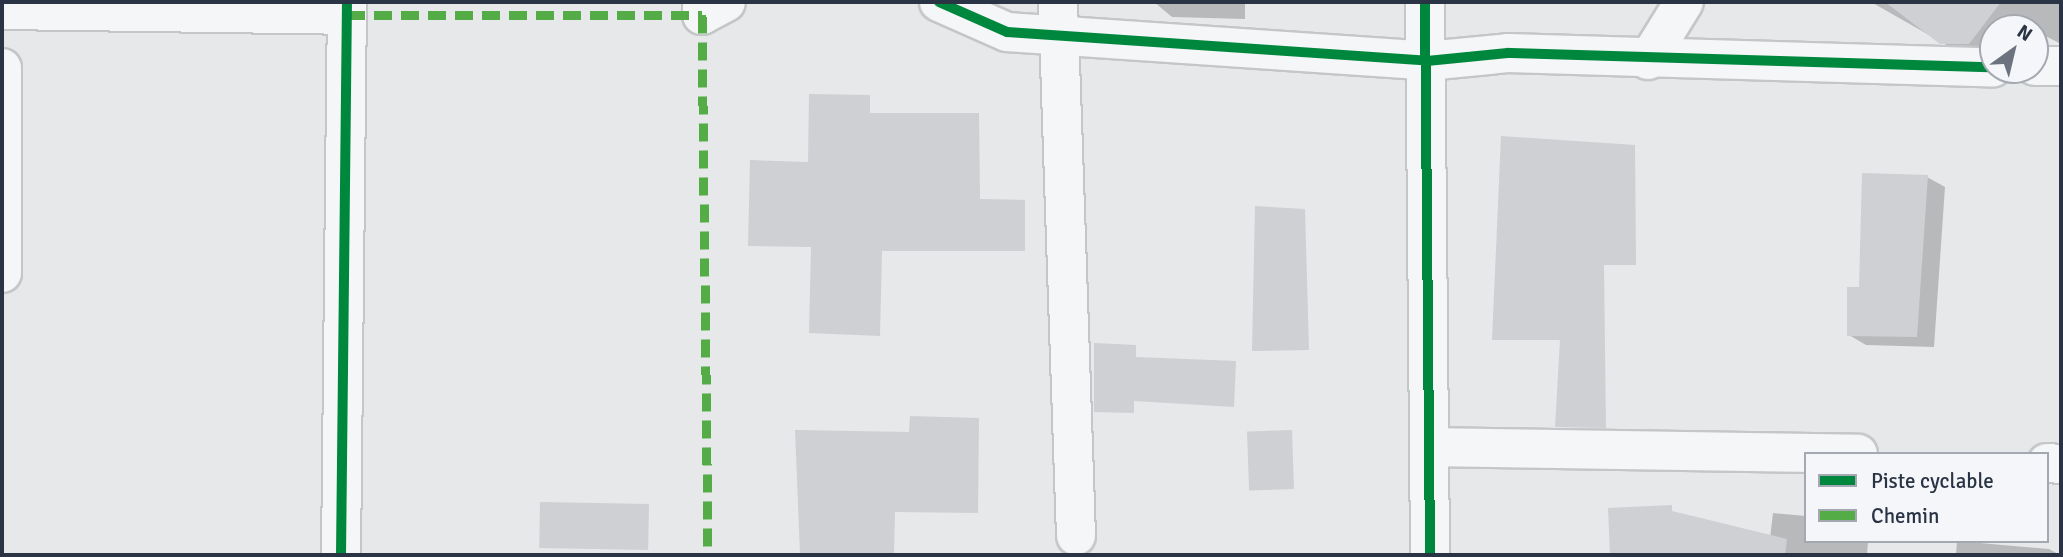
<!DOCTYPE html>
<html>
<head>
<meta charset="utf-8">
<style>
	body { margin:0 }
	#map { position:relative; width:2063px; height:557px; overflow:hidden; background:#e6e8ea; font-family:Signika,sans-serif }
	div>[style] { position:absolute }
	.shadow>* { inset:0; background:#0003 }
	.building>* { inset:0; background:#ced0d3; transform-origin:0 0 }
	.roads { filter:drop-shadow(2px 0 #c4c6c8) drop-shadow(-2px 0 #c4c6c8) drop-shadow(0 2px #c4c6c8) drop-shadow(0 -2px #c4c6c8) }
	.minor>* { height:38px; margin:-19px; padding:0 19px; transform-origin:19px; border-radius:19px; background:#f5f6f7 }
	.quiet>* { height:9px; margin-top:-4.5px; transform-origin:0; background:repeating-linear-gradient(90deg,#54ac47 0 18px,transparent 0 27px) }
	.cycleway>* { height:10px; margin:-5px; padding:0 5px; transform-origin:5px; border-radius:5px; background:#00873e }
	span { translate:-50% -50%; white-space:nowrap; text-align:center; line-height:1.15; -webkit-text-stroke:5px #f4f6f9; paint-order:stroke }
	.frame { position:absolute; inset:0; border:4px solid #2b3445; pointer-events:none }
	.legend { position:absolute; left:1804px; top:452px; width:245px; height:91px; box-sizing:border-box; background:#f4f6f9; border:2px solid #a4a8b1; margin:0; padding:9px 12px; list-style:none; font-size:21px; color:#2b3445 }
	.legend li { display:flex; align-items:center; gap:14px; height:35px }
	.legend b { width:35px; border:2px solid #a4a8b1 }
	.north { position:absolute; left:1979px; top:14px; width:70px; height:70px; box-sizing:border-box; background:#f4f6f9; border:2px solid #a4a8b1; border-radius:50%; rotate:34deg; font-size:19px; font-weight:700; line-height:28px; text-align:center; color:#2b3445 }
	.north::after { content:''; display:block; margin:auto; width:24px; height:32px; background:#6c737f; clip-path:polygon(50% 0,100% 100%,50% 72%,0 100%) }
</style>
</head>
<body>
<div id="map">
	<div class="shadow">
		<div style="clip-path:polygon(1154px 2px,1245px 2px,1245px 19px,1172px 17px)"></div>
		<div style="clip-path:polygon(1871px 2px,2061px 2px,2061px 44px,2011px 18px,2003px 28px,1993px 28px,1985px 52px,1957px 51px)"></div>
		<div style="clip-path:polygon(1927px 177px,1945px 187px,1934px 347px,1866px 345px,1849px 335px,1860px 289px)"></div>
		<div style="clip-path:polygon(1773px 513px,1806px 516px,1806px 541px,1868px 541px,1867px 555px,1768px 555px)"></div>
		<div style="clip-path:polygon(1957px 541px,2049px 549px,2060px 555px,1956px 555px)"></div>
	</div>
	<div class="building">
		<div style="clip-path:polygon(1885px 2px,2001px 2px,1969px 44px,1940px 44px)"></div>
		<div style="clip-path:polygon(809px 94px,870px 95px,870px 113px,979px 113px,980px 199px,1025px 200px,1025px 251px,882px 251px,880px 336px,809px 333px,811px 247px,748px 246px,750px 160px,808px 162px)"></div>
		<div style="clip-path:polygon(1501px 136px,1635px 145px,1636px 265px,1604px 265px,1606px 428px,1555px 427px,1560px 340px,1492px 340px)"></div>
		<div style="clip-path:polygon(1862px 173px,1928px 175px,1917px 337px,1847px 336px,1847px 287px,1859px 287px)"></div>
		<div style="clip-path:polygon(1255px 206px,1305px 209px,1309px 350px,1252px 351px)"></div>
		<div style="clip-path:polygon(1094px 343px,1136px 345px,1136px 357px,1236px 361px,1234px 407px,1134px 401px,1134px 413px,1094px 412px)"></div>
		<div style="clip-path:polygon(910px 416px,979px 418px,978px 513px,895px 512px,894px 555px,800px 554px,795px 430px,909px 432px)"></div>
		<div style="left:1292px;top:430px;width:59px;height:45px;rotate:88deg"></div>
		<div style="left:540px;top:502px;width:109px;height:46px;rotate:1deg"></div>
		<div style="clip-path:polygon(1672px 505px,1672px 511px,1787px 539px,1785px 555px,1610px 555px,1608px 508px)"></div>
	</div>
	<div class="roads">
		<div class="minor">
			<div style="left:702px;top:2px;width:13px;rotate:90deg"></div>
			<div style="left:702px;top:15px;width:27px;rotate:-28deg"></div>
			<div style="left:939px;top:2px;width:74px;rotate:23.8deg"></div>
			<div style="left:1007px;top:32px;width:421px;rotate:3.9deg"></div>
			<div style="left:1427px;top:61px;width:81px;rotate:-5.6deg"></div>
			<div style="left:1508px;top:53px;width:485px;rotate:1.7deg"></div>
			<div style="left:1058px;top:2px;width:534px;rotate:88.07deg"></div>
			<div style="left:1425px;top:2px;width:553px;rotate:89.48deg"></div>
			<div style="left:2px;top:10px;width:345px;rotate:0.8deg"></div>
			<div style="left:1648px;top:60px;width:68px;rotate:-58.2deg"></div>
			<div style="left:2035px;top:66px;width:26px"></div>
			<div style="left:2px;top:68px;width:205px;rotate:90deg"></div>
			<div style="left:1430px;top:447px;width:428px;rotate:0.9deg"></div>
			<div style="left:2047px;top:463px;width:14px;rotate:4deg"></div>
			<div style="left:341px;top:555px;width:553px;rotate:-89.38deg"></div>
		</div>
	</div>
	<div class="quiet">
		<div style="left:347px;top:15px;width:355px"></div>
		<div style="left:702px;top:15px;width:540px;rotate:89.36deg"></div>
	</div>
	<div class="cycleway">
		<div style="left:939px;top:2px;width:74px;rotate:23.8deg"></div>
		<div style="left:1007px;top:32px;width:421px;rotate:3.9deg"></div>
		<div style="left:1427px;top:61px;width:81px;rotate:-5.6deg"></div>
		<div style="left:1508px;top:53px;width:485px;rotate:1.7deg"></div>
		<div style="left:1425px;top:2px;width:553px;rotate:89.48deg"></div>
		<div style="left:341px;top:555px;width:553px;rotate:-89.38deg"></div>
	</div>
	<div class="frame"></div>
	<ul class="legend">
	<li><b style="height:9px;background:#00873e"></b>Piste cyclable</li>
	<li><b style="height:9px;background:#54ac47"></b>Chemin</li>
	</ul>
	<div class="north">N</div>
</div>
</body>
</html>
